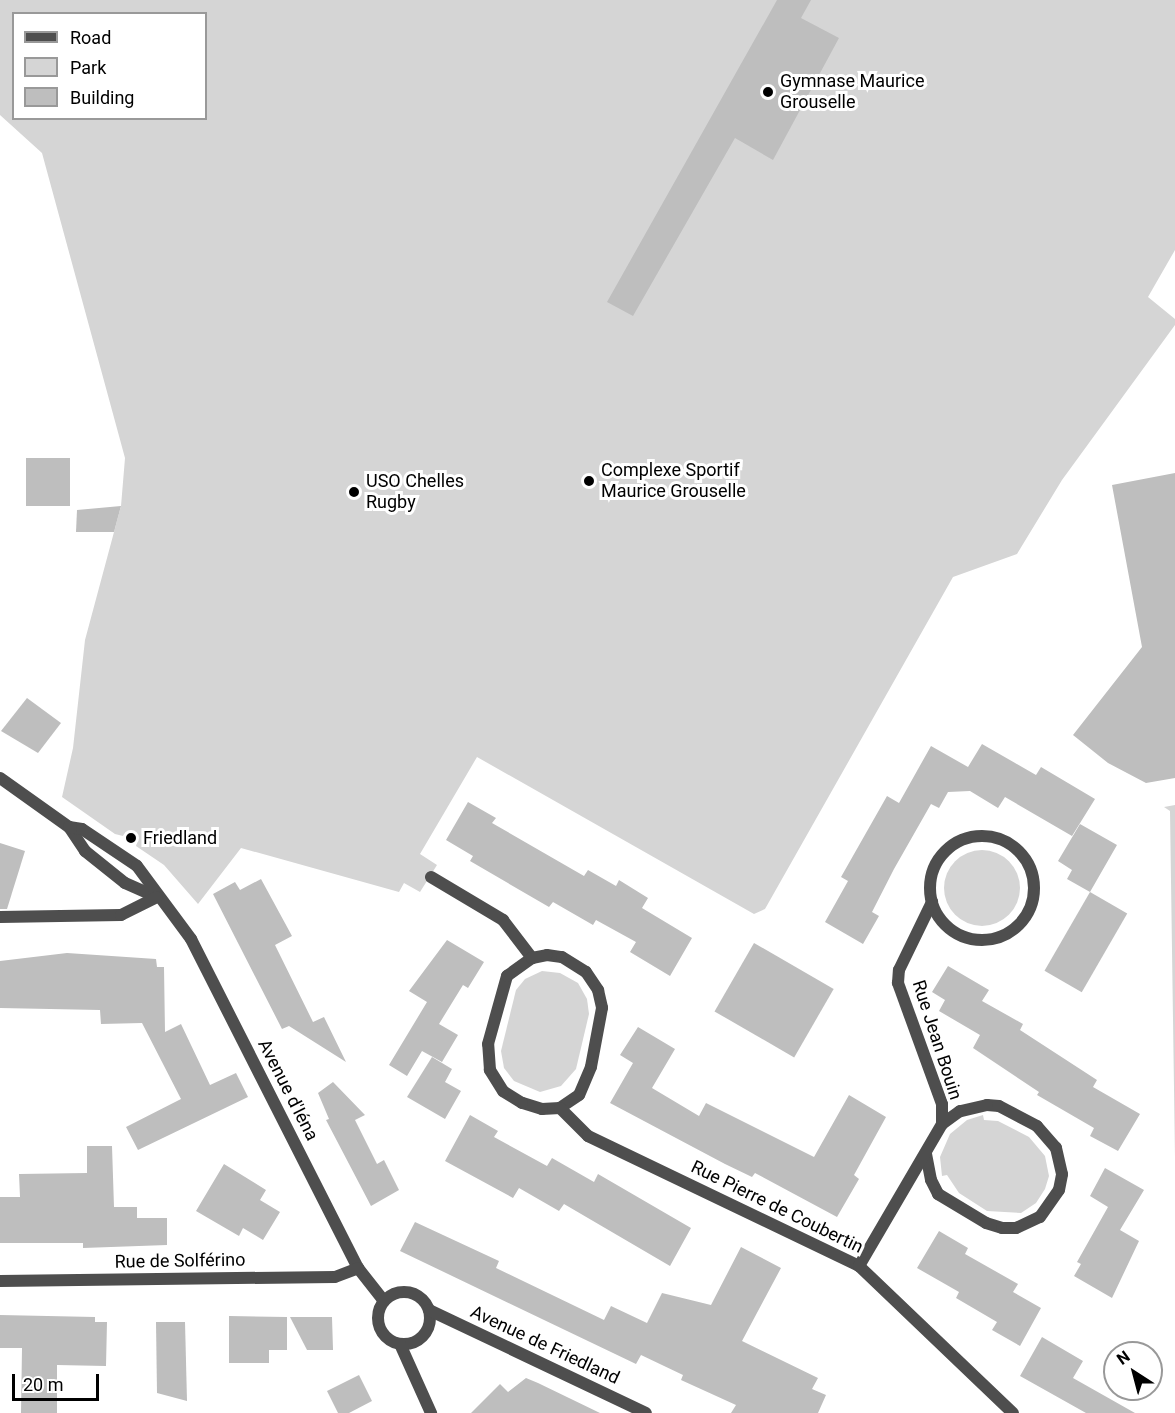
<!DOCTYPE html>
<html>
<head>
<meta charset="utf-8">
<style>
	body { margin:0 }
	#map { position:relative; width:1175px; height:1413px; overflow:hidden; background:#fff; font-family:Roboto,sans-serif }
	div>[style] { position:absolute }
	.green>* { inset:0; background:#d5d5d5 }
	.round { border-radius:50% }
	.building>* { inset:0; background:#bebebe; transform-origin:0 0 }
	.street>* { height:12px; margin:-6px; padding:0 6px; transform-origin:6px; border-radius:6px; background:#4e4e4e }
	.street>.ring { margin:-6px; padding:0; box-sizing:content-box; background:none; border:12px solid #4e4e4e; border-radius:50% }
	.dots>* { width:16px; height:16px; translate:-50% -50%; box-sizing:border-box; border:3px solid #fff; border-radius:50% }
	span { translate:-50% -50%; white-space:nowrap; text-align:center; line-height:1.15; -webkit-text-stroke:6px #fff; paint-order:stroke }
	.poi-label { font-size:18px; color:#000 }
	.left { translate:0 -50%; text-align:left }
	.street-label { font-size:18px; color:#000 }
	.legend { position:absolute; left:12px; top:12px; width:195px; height:108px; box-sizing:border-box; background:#fff; border:2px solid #999; margin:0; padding:8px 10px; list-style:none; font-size:18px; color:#000 }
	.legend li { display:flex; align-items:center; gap:12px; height:30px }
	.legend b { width:30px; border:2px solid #999 }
	.north { position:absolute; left:1103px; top:1341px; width:60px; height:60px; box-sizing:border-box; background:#fff; border:2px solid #999; border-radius:50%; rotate:324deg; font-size:16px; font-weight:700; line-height:24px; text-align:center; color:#000 }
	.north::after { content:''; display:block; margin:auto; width:21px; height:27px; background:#000; clip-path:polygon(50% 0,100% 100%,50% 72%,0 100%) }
	.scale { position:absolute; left:12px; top:1374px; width:87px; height:27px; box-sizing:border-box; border:3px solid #000; border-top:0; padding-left:8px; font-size:18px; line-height:21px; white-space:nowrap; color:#000; -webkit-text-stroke:4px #fff; paint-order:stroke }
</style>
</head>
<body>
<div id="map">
	<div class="green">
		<div style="clip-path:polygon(evenodd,0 0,1175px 0,1175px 250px,1148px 297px,1175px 319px,1175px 325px,1062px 480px,1017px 554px,953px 577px,765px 909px,754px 914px,477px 757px,420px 854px,437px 865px,420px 892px,404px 883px,399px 892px,241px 848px,198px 904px,164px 865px,136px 846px,138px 839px,127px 832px,123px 836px,115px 834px,62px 797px,73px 748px,85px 640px,121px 506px,125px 458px,42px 153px,0 115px,0 0,14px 14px,206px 14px,206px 118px,14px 118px,14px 14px)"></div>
		<div style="clip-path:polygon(1175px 805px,1175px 1158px,1170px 811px,1164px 807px)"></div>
		<div class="round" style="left:944px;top:850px;width:76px;height:76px"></div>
		<div style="clip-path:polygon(542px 971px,560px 973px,578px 983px,587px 999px,589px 1014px,576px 1069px,561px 1086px,540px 1092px,514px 1081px,504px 1068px,501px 1051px,516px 990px,525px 979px)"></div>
		<div style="clip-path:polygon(983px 1115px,984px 1120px,998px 1121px,1029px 1137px,1045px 1156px,1049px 1176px,1045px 1189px,1036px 1203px,1021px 1213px,987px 1211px,959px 1193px,947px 1175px,942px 1176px,940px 1157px,950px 1134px,967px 1120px)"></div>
	</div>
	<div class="building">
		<div style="clip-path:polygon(777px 0,811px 0,801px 18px,839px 38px,773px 160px,735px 138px,633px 316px,607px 302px)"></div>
		<div style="left:26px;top:458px;width:44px;height:48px"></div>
		<div style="clip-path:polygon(1175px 473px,1175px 778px,1146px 783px,1108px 763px,1073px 735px,1142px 647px,1112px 485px)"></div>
		<div style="clip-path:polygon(121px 506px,114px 532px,76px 532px,77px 510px)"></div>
		<div style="clip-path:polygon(27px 698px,61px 723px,38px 753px,1px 731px)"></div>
		<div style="clip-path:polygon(982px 744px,1036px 775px,1041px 767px,1095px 799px,1072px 836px,1005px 797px,998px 808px,970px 791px,948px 792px,939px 808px,931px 804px,894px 869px,872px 912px,879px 916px,863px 944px,825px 922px,848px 881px,841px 877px,887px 796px,899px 803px,931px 746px,968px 767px)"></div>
		<div style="clip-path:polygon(468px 802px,496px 818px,492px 823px,584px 876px,588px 870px,616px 886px,619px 880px,648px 898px,642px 908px,692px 938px,670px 976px,630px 952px,636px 942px,596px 920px,593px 925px,553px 902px,549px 907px,470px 861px,473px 856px,446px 840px)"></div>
		<div style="clip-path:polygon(1080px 824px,1117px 845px,1090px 892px,1067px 879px,1072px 870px,1058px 861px)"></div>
		<div style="clip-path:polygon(0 843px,25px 851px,7px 909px,0 909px)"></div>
		<div style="clip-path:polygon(261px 879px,292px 936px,275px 945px,313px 1022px,324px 1017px,346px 1062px,289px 1026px,282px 1029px,213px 894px,235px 882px,240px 890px)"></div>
		<div style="left:1090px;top:892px;width:43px;height:91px;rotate:30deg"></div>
		<div style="clip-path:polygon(447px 940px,484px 962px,468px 988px,463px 985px,439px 1024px,458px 1035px,442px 1062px,422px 1051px,407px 1076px,389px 1065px,427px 1002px,409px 991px)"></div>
		<div style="left:754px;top:943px;width:92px;height:79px;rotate:30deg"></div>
		<div style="clip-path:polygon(67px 953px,156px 959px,157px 967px,164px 967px,165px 1032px,181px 1024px,210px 1085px,236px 1073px,248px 1097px,138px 1150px,126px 1127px,181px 1099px,142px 1023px,101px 1024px,100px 1010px,0 1008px,0 961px)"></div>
		<div style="clip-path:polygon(948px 966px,989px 990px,982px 1001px,1023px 1024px,1020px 1030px,1097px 1080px,1093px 1087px,1140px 1114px,1118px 1151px,1090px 1136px,1094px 1128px,1037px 1095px,1039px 1092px,973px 1048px,980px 1035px,939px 1011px,945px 1000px,932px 992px)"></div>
		<div style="clip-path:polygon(638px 1027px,675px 1049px,652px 1088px,699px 1116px,706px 1103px,814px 1157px,849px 1095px,886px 1117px,854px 1175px,859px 1179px,837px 1217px,755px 1173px,752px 1177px,725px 1164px,610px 1103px,633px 1063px,620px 1055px)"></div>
		<div style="clip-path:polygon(432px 1057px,452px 1069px,445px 1082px,461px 1091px,445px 1119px,407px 1097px)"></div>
		<div style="clip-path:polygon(333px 1082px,365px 1115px,355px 1120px,377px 1164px,384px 1160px,399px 1190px,371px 1206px,326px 1120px,329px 1119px,318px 1093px)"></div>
		<div style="clip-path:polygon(470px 1115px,498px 1131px,494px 1137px,547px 1166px,552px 1158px,594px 1182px,598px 1174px,691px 1228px,670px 1266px,564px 1204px,559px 1211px,519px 1188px,513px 1198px,445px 1161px)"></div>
		<div style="clip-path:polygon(87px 1146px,112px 1146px,114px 1207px,137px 1207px,137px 1218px,167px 1218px,167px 1245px,83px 1248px,83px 1243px,0 1243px,0 1197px,20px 1197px,19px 1174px,87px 1173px)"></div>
		<div style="clip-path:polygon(224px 1164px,266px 1190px,260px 1200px,280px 1212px,263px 1240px,243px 1228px,239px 1236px,196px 1211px)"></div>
		<div style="clip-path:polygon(1105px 1168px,1144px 1190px,1120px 1230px,1139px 1241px,1112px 1298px,1074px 1276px,1081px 1264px,1077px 1262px,1108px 1207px,1090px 1196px)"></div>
		<div style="clip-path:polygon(415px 1222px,499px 1261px,496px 1268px,604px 1320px,611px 1306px,647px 1323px,662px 1293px,711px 1305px,741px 1247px,781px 1268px,742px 1341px,818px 1378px,812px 1389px,826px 1395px,818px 1413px,731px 1413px,736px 1405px,681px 1380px,683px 1375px,641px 1355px,636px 1364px,400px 1251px)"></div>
		<div style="clip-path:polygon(939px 1231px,968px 1248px,965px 1254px,1018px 1284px,1013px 1292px,1041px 1308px,1020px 1346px,992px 1330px,997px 1322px,956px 1298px,959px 1292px,917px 1268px)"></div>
		<div style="clip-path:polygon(0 1315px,95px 1317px,95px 1322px,107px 1322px,106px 1366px,57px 1365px,57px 1413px,21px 1413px,22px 1348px,0 1348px)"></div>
		<div style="clip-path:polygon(229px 1316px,287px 1317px,287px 1350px,269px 1350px,269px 1363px,229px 1363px)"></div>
		<div style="clip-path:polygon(290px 1317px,332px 1317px,333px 1350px,307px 1350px)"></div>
		<div style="clip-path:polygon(156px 1322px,185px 1322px,187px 1401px,157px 1393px)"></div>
		<div style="clip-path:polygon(1042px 1337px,1083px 1361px,1073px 1378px,1135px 1413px,1086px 1413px,1020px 1376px)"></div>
		<div style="clip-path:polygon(359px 1375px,372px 1401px,349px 1413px,338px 1413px,327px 1391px)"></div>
		<div style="clip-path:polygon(526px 1378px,538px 1383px,600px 1413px,471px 1413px,500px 1384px,508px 1392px)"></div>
	</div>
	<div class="street">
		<div style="left:0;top:778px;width:85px;rotate:35.4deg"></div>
		<div style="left:69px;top:827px;width:29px;rotate:56deg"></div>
		<div style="left:85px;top:851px;width:51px;rotate:38.7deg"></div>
		<div style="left:125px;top:883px;width:34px;rotate:24deg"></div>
		<div style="left:69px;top:827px;width:13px;rotate:9deg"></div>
		<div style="left:82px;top:829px;width:66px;rotate:33.9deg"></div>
		<div style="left:137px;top:866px;width:91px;rotate:53.5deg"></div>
		<div style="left:191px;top:939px;width:369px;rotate:63.1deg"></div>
		<div style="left:358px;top:1268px;width:42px;rotate:51.8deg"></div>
		<div class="ring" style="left:930px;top:836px;width:92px;height:92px"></div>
		<div style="left:431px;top:877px;width:84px;rotate:30.8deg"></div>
		<div style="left:503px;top:920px;width:48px;rotate:52.7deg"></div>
		<div style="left:0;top:917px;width:121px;rotate:-0.9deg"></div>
		<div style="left:121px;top:915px;width:40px;rotate:-26.6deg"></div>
		<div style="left:547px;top:955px;width:15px;rotate:8deg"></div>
		<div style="left:562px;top:957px;width:28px;rotate:32deg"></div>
		<div style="left:586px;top:972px;width:22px;rotate:56deg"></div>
		<div style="left:598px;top:990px;width:18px;rotate:77deg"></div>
		<div style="left:602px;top:1008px;width:60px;rotate:100.6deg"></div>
		<div style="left:591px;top:1067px;width:30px;rotate:113deg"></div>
		<div style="left:579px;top:1095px;width:23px;rotate:146deg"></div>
		<div style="left:560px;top:1108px;width:18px;rotate:177deg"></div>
		<div style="left:542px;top:1109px;width:21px;rotate:-163deg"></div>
		<div style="left:522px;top:1103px;width:22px;rotate:-148deg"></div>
		<div style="left:503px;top:1091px;width:25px;rotate:-122deg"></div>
		<div style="left:490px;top:1070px;width:26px;rotate:-94deg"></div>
		<div style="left:488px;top:1044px;width:71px;rotate:-74.4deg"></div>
		<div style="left:507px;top:976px;width:31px;rotate:-36deg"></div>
		<div style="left:532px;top:958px;width:15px;rotate:-11deg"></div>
		<div style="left:560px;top:1108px;width:40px;rotate:45deg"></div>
		<div style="left:588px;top:1136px;width:301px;rotate:25.6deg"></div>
		<div style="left:859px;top:1266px;width:213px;rotate:43.7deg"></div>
		<div style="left:926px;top:1154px;width:26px;rotate:79deg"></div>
		<div style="left:931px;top:1180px;width:16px;rotate:63deg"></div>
		<div style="left:938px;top:1194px;width:56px;rotate:31.1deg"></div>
		<div style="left:986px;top:1223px;width:17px;rotate:17deg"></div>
		<div style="left:1002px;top:1228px;width:14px"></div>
		<div style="left:1016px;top:1228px;width:26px;rotate:-25deg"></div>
		<div style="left:1040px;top:1217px;width:33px;rotate:-55deg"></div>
		<div style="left:1059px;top:1190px;width:16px;rotate:-79deg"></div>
		<div style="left:1062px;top:1174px;width:27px;rotate:-103deg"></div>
		<div style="left:1056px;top:1148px;width:29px;rotate:-131deg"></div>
		<div style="left:1037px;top:1126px;width:43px;rotate:-152.2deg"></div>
		<div style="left:999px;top:1106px;width:12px;rotate:-175deg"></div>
		<div style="left:987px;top:1105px;width:28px;rotate:167deg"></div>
		<div style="left:960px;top:1111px;width:22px;rotate:144deg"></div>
		<div style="left:859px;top:1266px;width:164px;rotate:-59.7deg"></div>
		<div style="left:942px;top:1124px;width:20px;rotate:-90deg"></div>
		<div style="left:942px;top:1104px;width:129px;rotate:-110deg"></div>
		<div style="left:898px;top:983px;width:13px;rotate:-86deg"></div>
		<div style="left:899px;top:970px;width:76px;rotate:-64.1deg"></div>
		<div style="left:0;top:1281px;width:335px;rotate:-0.7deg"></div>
		<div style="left:335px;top:1277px;width:25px;rotate:-21deg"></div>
		<div class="ring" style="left:378px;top:1292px;width:40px;height:40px"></div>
		<div style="left:429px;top:1310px;width:240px;rotate:25.4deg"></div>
		<div style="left:400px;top:1344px;width:76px;rotate:65.8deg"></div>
	</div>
	<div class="dots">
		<div style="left:768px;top:92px;background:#000"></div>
		<div style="left:589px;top:481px;background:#000"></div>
		<div style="left:354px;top:492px;background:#000"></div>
		<div style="left:131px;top:838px;background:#000"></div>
	</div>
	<div class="poi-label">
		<span class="left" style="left:780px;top:92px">Gymnase Maurice<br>Grouselle</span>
		<span class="left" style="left:601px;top:481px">Complexe Sportif<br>Maurice Grouselle</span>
		<span class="left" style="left:366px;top:492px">USO Chelles<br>Rugby</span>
		<span class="left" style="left:143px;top:838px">Friedland</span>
	</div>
	<div class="street-label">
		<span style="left:937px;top:1040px;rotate:72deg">Rue Jean Bouin</span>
		<span style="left:288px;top:1090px;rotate:63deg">Avenue d'Iéna</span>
		<span style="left:777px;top:1207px;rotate:26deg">Rue Pierre de Coubertin</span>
		<span style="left:180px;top:1261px;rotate:-1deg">Rue de Solférino</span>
		<span style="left:545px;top:1345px;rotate:25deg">Avenue de Friedland</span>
	</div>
	<ul class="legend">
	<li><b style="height:8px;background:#4e4e4e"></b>Road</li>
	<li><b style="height:16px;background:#d5d5d5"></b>Park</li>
	<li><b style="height:16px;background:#bebebe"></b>Building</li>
	</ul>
	<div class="north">N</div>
	<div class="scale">20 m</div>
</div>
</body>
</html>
